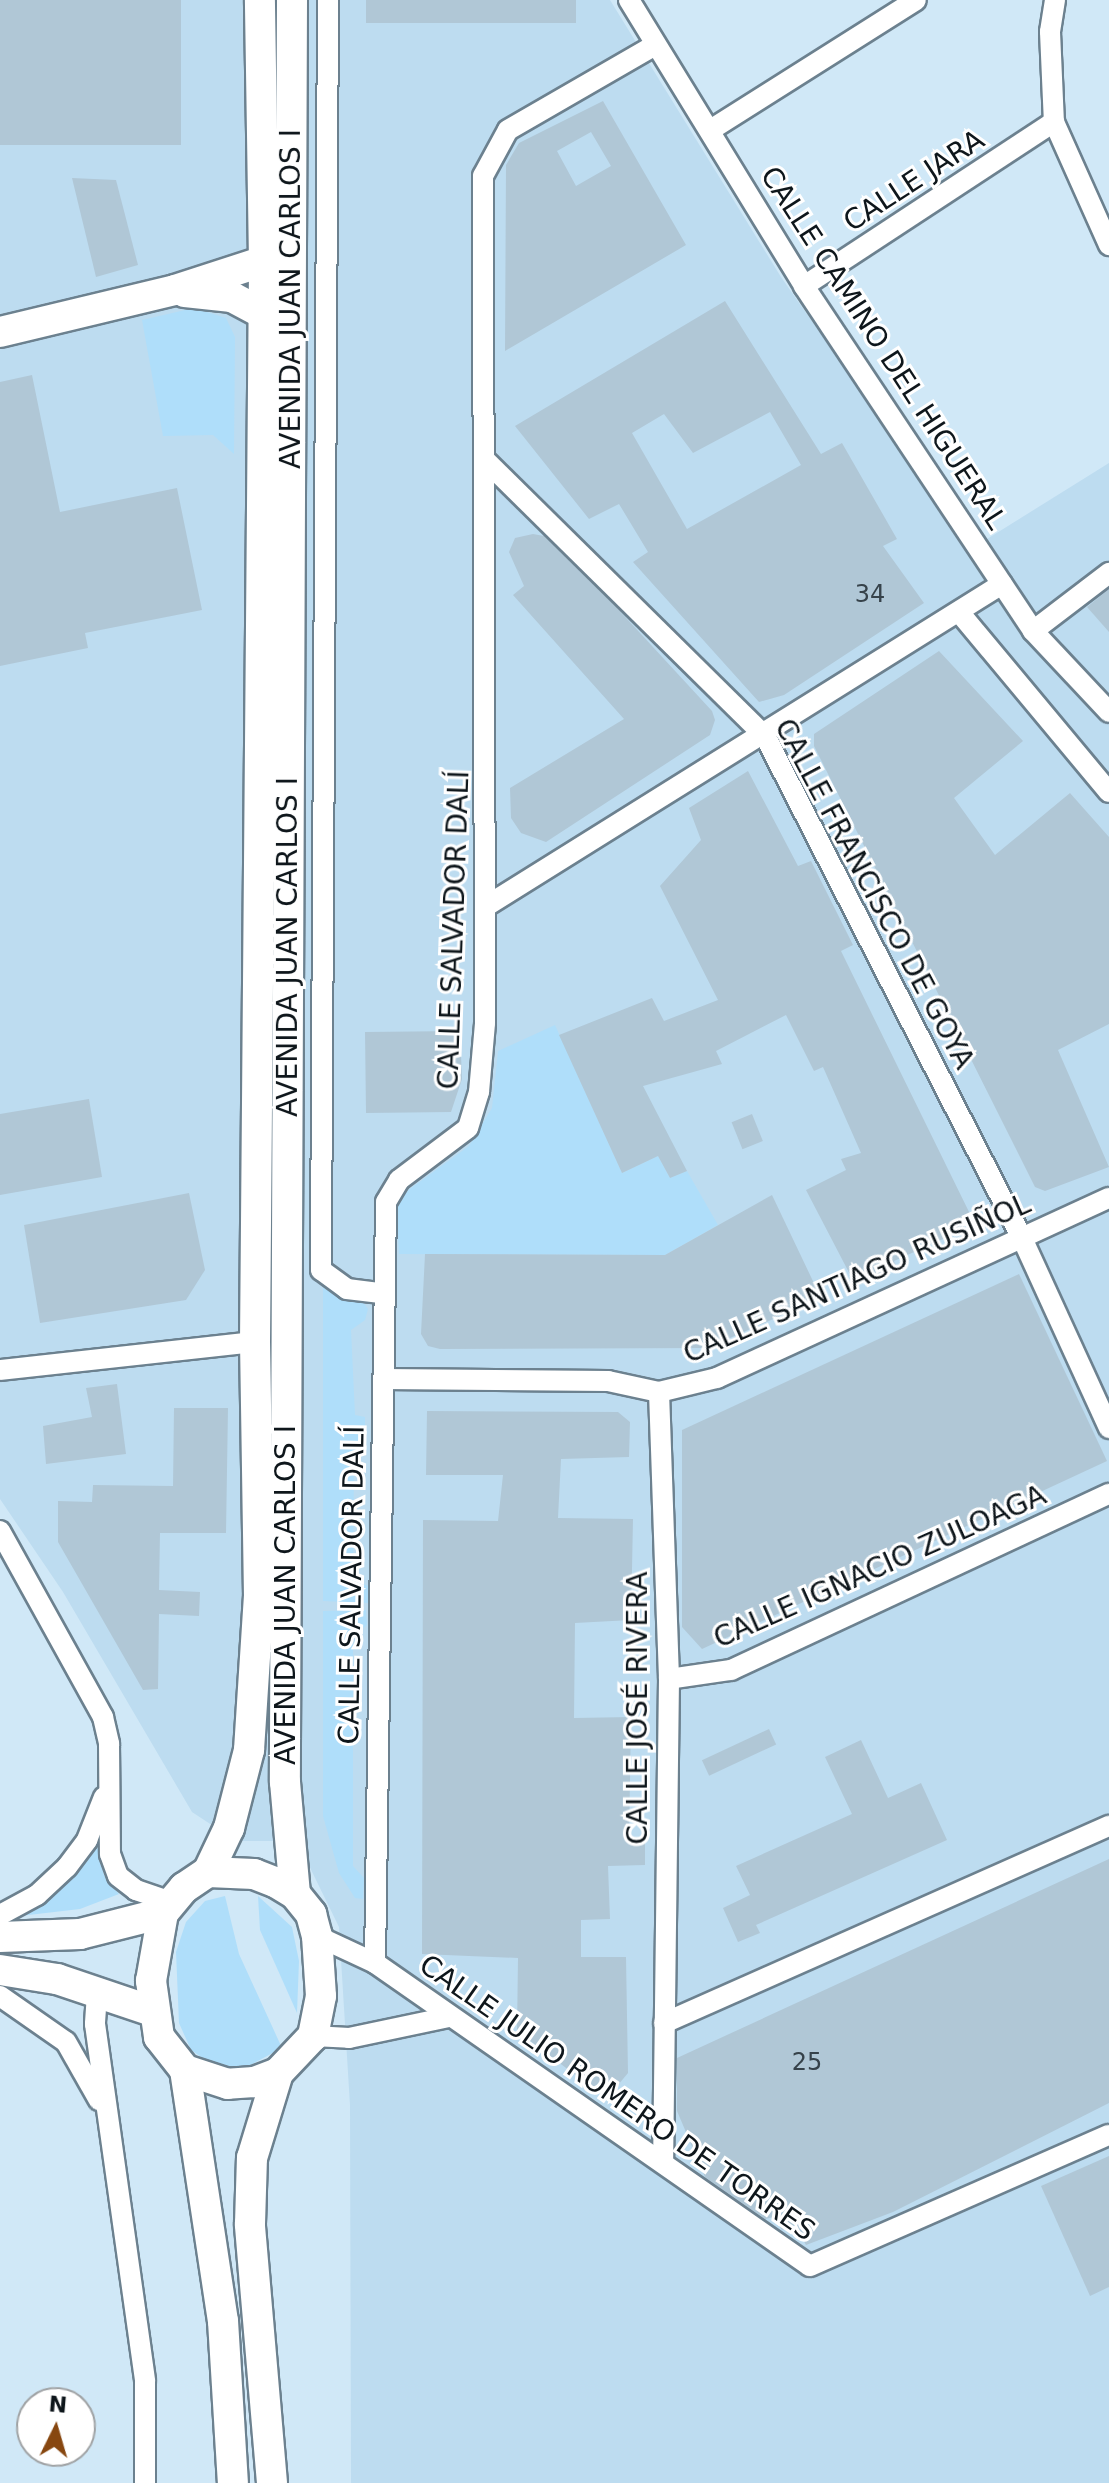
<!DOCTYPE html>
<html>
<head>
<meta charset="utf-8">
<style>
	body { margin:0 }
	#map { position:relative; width:1109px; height:2483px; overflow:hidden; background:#d0e8f7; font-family:"DejaVu Sans",sans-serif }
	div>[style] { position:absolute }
	.built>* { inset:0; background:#bddcf0 }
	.green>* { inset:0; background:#afdefa }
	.building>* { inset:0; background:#b0c7d6; transform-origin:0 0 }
	.roads { filter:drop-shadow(2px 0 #6c818f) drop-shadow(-2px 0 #6c818f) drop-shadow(0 2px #6c818f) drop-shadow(0 -2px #6c818f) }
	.street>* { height:20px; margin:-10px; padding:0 10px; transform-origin:10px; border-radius:10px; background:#fff }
	.secondary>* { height:30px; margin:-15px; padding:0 15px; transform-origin:15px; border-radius:15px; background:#fff }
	span { translate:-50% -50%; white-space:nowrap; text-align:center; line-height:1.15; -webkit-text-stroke:6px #fff; paint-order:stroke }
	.number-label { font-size:24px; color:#36424a }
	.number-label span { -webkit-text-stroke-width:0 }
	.street-label { font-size:28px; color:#0e161b }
	.north { position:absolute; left:16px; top:2387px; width:80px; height:80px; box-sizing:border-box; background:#fff; border:2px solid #9fa2a4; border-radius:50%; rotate:5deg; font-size:22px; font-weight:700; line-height:32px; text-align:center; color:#0e161b }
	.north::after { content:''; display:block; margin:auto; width:28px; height:36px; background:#874710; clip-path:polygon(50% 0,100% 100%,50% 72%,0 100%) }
</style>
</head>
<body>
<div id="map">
	<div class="built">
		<div style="clip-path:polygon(0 0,610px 0,781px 277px,971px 549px,1109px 463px,1109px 2483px,351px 2483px,350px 2105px,339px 1927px,297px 1841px,236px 1841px,192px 1812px,63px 1592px,0 1499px)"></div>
	</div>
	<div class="green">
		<div style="clip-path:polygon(194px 308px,226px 318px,235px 337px,234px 454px,213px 435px,163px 436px,142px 320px)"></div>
		<div style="clip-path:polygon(555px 1025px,622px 1173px,658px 1156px,670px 1178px,687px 1171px,718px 1225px,665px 1255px,399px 1254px,396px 1199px,469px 1146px,492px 1108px,498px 1051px)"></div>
		<div style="clip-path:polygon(323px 1283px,362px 1301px,368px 1309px,365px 1320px,351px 1330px,355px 1415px,365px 1417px,365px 1446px,354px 1461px,353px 1581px,369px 1586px,369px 1603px,323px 1601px)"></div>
		<div style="clip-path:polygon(366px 1610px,367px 1625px,353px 1636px,353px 1866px,364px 1878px,363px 1899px,355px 1898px,339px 1873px,323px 1816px,323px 1611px)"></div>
		<div style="clip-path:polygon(89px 1845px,97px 1845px,104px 1875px,119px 1894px,80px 1909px,20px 1916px)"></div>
		<div style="clip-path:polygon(225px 1896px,239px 1954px,282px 2048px,241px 2070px,210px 2063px,191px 2050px,179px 2023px,176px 1952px,186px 1922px,205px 1901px)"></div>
		<div style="clip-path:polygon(258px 1896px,292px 1927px,299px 1961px,297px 2013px,260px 1930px)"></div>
	</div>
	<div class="building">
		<div style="left:0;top:0;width:181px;height:145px"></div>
		<div style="left:366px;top:0;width:210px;height:23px"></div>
		<div style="clip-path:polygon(evenodd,603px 101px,686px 245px,505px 351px,506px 165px,519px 143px,603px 101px,591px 132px,611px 166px,576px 186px,557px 151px,591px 132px)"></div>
		<div style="clip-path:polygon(72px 178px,116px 180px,138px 265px,96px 277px)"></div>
		<div style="clip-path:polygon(evenodd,725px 301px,821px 454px,842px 443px,897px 539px,883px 546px,924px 603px,784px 695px,759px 702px,633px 562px,648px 552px,619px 504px,589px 519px,515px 426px,725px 301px,770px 412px,801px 465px,687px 529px,632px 433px,664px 414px,693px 453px,770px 412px)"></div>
		<div style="clip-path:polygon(32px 375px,60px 512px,177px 488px,202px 610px,85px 633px,88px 648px,0 666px,0 382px)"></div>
		<div style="clip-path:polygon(533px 534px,544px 536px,617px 608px,712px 711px,715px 720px,710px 735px,546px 842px,521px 833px,511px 818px,510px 788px,624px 719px,513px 595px,524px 586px,509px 552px,515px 538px)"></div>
		<div style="clip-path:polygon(1109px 589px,1109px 632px,1087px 607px)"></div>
		<div style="clip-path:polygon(939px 651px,1023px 741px,954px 798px,995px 855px,1070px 793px,1109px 837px,1109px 1024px,1058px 1050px,1109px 1167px,1045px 1191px,1035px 1187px,814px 746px,814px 734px)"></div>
		<div style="clip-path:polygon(748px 771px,798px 866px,811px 861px,853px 945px,841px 951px,972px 1218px,961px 1231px,894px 1261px,897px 1268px,856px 1286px,806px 1190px,846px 1170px,841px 1159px,861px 1153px,823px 1067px,814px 1071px,786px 1015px,716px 1051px,722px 1064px,643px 1086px,687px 1171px,670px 1178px,658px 1156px,622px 1173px,559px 1035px,652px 998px,664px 1021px,718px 1000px,660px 886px,701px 840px,689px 808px)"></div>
		<div style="clip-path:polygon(460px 1031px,462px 1079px,451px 1112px,366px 1113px,365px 1032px)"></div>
		<div style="clip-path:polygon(89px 1099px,102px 1177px,0 1195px,0 1114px)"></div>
		<div style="left:752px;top:1114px;width:29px;height:22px;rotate:68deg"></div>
		<div style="clip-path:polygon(189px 1193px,205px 1270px,186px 1300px,40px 1323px,24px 1225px)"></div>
		<div style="clip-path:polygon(772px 1195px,821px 1298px,707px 1348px,440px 1349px,428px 1346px,421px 1334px,425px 1254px,665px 1255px)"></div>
		<div style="clip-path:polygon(1019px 1274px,1107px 1461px,702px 1649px,682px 1627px,682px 1430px)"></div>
		<div style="clip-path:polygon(117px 1384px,126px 1454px,46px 1464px,43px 1426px,92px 1417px,86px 1388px)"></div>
		<div style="clip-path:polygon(174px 1408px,228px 1408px,226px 1533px,160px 1533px,159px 1590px,200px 1592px,199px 1616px,159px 1614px,158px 1689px,143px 1690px,58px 1542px,58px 1501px,92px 1502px,93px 1485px,173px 1486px)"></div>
		<div style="clip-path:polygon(427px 1411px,618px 1412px,630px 1422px,629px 1457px,561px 1459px,558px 1518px,633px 1519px,631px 1620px,575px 1623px,574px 1718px,631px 1717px,629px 1843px,645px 1843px,645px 1865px,608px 1866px,610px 1919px,581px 1920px,581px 1957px,626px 1957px,628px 2073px,618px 2085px,598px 2092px,517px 2031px,518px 1958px,422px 1954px,423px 1520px,498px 1521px,503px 1475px,426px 1475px)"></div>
		<div style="left:769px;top:1729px;width:17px;height:74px;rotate:65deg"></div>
		<div style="clip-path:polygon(861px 1740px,888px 1798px,921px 1783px,947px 1840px,756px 1925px,760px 1933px,738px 1942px,723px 1908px,750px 1895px,736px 1866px,852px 1814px,825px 1757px)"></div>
		<div style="clip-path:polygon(1109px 1859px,1109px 2103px,893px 2212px,806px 2245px,795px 2225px,782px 2230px,774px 2217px,765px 2219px,705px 2177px,677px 2111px,677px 2058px)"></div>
		<div style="clip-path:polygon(1109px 2156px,1109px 2287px,1090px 2296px,1041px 2186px)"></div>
	</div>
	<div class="roads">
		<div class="street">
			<div style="left:328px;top:0;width:1270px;rotate:90.32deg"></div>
			<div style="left:321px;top:1270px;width:32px;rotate:36deg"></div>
			<div style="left:347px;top:1289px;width:34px;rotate:7deg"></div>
			<div style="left:629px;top:0;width:335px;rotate:58.5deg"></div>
			<div style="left:804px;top:286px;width:414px;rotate:56.4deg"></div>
			<div style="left:1033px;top:631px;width:111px;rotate:46.8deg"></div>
			<div style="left:1055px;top:0;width:32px;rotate:99deg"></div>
			<div style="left:1050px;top:32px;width:90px;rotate:87.5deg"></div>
			<div style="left:1054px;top:122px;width:135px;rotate:65.9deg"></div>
			<div style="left:712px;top:129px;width:241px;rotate:-32.3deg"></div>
			<div style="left:804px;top:286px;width:299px;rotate:-33.3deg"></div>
			<div style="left:486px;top:461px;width:392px;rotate:44.6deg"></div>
			<div style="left:765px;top:736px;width:564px;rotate:62.89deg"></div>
			<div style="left:1022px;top:1238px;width:209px;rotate:65.4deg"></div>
			<div style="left:959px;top:612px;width:234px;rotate:50.2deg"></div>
			<div style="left:1033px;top:631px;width:96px;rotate:-37.3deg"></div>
			<div style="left:488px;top:905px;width:606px;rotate:-31.99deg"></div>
			<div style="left:0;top:1370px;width:257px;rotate:-6.3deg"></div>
			<div style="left:383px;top:1379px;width:225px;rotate:0.5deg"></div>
			<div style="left:608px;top:1381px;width:52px;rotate:12.2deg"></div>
			<div style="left:659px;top:1392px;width:60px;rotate:-13.6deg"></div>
			<div style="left:717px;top:1378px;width:431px;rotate:-24.7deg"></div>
			<div style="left:659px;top:1392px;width:287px;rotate:88deg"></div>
			<div style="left:669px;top:1679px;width:484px;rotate:90.7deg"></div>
			<div style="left:0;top:1531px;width:213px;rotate:61deg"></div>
			<div style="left:103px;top:1717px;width:28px;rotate:77deg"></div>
			<div style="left:109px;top:1744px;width:110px;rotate:89.5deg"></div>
			<div style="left:110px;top:1854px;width:23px;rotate:70deg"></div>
			<div style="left:118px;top:1876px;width:23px;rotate:38deg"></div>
			<div style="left:136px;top:1890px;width:37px;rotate:19deg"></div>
			<div style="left:669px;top:1679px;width:63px;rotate:-8.3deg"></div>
			<div style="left:731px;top:1670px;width:417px;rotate:-25deg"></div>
			<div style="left:0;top:1915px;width:42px;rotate:-28.4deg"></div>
			<div style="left:37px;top:1895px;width:41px;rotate:-43deg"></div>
			<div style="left:67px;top:1867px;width:34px;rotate:-53deg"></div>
			<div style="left:87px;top:1840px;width:46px;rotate:-68.4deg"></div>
			<div style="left:317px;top:1936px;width:64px;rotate:25deg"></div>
			<div style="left:375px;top:1963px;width:530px;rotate:34.86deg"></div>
			<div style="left:810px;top:2266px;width:326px;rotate:-23.7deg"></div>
			<div style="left:375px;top:1963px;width:761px;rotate:-89.17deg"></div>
			<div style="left:386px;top:1202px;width:26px;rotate:-59deg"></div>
			<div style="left:399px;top:1180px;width:86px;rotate:-37deg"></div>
			<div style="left:468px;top:1128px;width:38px;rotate:-73deg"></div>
			<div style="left:479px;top:1092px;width:69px;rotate:-85deg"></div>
			<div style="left:485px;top:1023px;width:847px;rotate:-90.14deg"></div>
			<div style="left:483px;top:176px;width:52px;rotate:-61.5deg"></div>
			<div style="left:508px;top:130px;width:170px;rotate:-30deg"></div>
			<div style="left:97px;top:1994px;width:30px;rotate:94deg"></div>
			<div style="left:95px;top:2024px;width:361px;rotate:82deg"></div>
			<div style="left:145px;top:2382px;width:101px;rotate:90deg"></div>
			<div style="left:0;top:1996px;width:80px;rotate:34.9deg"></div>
			<div style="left:66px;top:2042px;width:67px;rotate:60.4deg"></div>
			<div style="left:664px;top:2023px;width:487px;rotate:-23.9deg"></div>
			<div style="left:313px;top:2036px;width:36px;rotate:3deg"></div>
			<div style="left:349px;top:2038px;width:102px;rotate:-11.9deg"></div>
		</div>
		<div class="secondary">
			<div style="left:292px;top:0;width:1782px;rotate:90.23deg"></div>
			<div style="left:285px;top:1782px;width:112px;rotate:84.9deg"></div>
			<div style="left:185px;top:292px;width:47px;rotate:6.1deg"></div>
			<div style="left:232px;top:297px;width:34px;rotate:28deg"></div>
			<div style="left:0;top:332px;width:180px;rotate:-13.5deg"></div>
			<div style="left:175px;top:290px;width:94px;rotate:-18deg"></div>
			<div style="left:208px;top:1872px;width:49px;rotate:-64.5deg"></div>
			<div style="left:229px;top:1828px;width:81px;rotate:-75.6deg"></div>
			<div style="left:249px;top:1750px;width:154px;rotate:-86.3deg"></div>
			<div style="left:259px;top:1596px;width:254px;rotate:-90.9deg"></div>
			<div style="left:255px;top:1342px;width:1081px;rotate:-89.52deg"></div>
			<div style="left:264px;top:261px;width:261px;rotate:-90.9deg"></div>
			<div style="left:208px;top:1872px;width:46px;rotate:2.5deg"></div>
			<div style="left:254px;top:1874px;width:22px;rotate:21deg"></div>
			<div style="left:275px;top:1882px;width:23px;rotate:31deg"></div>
			<div style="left:295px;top:1894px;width:26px;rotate:51deg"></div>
			<div style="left:311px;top:1914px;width:23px;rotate:75deg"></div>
			<div style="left:317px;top:1936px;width:60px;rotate:86.2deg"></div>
			<div style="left:321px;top:1996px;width:41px;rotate:101.3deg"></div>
			<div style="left:313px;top:2036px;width:51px;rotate:133.4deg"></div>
			<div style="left:278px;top:2073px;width:26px;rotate:159deg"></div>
			<div style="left:254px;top:2082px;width:26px;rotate:176deg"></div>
			<div style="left:228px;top:2084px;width:45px;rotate:-162deg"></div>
			<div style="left:185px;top:2070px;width:42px;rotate:-128.2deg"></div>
			<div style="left:159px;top:2037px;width:57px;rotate:-98.1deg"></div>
			<div style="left:151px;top:1981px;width:69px;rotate:-80deg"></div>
			<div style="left:163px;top:1913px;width:33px;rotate:-50deg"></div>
			<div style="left:184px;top:1888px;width:29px;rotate:-34deg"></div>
			<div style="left:0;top:1937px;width:80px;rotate:-2.1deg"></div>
			<div style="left:80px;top:1934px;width:86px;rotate:-14.2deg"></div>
			<div style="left:0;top:1970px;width:58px;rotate:9deg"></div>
			<div style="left:57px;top:1979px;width:103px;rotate:18.6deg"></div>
			<div style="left:185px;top:2070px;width:254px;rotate:81.4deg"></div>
			<div style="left:223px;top:2321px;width:162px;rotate:86.5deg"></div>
			<div style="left:272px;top:2483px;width:260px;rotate:-94.9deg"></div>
			<div style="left:250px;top:2224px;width:66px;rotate:-88.3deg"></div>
			<div style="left:252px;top:2158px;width:89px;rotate:-73deg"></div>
		</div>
	</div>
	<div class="number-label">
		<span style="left:870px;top:595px">34</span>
		<span style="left:807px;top:2063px">25</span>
	</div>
	<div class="street-label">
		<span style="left:914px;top:181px;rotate:-33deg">CALLE JARA</span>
		<span style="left:291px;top:299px;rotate:-90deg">AVENIDA JUAN CARLOS I</span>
		<span style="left:883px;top:348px;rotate:57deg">CALLE CAMINO DEL HIGUERAL</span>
		<span style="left:874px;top:894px;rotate:62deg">CALLE FRANCISCO DE GOYA</span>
		<span style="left:454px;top:930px;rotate:-88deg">CALLE SALVADOR DALÍ</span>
		<span style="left:288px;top:947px;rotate:-90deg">AVENIDA JUAN CARLOS I</span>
		<span style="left:857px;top:1279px;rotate:-24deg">CALLE SANTIAGO RUSIÑOL</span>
		<span style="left:880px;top:1567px;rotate:-24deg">CALLE IGNACIO ZULOAGA</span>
		<span style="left:352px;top:1585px;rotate:-89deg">CALLE SALVADOR DALÍ</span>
		<span style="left:286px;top:1595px;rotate:-90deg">AVENIDA JUAN CARLOS I</span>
		<span style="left:638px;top:1708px;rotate:-90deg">CALLE JOSÉ RIVERA</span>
		<span style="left:617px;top:2098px;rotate:35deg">CALLE JULIO ROMERO DE TORRES</span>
	</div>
	<div class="north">N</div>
</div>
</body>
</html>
